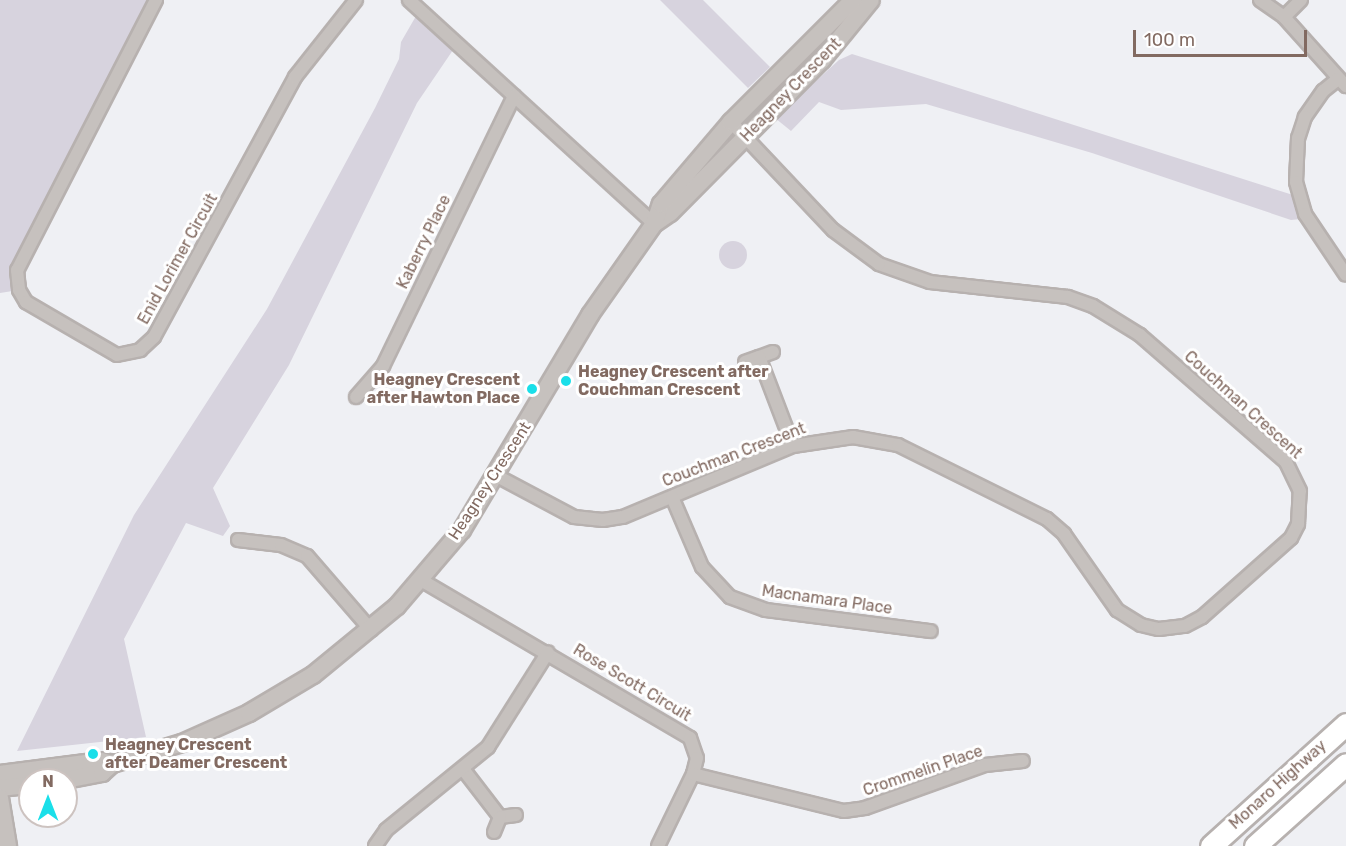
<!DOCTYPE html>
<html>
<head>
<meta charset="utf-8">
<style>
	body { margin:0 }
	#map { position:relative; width:1346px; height:846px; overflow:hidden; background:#eff0f4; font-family:Rubik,sans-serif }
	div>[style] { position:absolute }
	.green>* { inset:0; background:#d7d3de }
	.round { border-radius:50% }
	.roads { filter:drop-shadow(2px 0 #b7b1af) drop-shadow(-2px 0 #b7b1af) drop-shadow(0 2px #b7b1af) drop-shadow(0 -2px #b7b1af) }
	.minor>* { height:12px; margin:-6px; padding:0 6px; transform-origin:6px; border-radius:6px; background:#c6c1be }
	.tertiary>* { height:16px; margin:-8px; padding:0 8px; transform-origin:8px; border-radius:8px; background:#c6c1be }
	.trunk>* { height:21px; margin:-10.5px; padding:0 10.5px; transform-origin:10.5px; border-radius:10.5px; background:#fff }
	.dots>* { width:16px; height:16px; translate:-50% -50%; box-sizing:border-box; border:3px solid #fff; border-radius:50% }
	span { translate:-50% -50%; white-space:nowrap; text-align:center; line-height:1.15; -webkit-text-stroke:6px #fff; paint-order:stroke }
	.street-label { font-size:16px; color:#826a61 }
	.poi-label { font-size:16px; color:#826a61; font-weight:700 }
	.left { translate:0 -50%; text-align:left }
	.right { translate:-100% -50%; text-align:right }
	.north { position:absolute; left:18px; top:768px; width:60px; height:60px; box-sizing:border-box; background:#fff; border:2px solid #cdc3c0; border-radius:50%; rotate:0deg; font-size:16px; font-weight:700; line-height:24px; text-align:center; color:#826a61 }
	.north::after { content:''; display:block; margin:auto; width:21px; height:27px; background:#1adfe9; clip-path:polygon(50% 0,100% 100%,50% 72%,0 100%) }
	.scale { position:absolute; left:1133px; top:30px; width:174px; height:27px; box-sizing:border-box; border:3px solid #826a61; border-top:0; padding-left:8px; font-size:18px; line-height:21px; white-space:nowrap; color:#826a61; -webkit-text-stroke:4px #fff; paint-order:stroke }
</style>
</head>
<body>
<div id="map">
	<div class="green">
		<div style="clip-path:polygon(0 0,156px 0,20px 261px,19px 290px,0 293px)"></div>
		<div style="clip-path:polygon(660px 0,703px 0,770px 67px,748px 88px)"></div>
		<div style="clip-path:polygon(416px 16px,453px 50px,417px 103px,289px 365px,213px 488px,230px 526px,223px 536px,186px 523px,124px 639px,146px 737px,17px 751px,134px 515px,267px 309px,375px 108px,399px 59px,401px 42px)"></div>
		<div style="clip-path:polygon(852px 54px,1293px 195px,1301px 219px,1291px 220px,1092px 153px,926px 104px,841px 110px,819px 102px,791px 131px,775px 118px,839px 60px)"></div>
		<div class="round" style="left:719px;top:241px;width:28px;height:28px"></div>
	</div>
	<div class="roads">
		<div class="minor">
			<div style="left:156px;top:0;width:304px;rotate:117.2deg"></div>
			<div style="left:17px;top:270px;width:20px;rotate:84deg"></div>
			<div style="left:19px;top:290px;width:14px;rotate:60deg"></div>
			<div style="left:26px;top:302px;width:105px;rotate:30.2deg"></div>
			<div style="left:117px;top:355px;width:24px;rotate:-12deg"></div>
			<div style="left:140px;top:350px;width:19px;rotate:-43deg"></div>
			<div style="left:154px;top:337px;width:296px;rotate:-61.5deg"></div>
			<div style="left:295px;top:77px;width:98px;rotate:-51.6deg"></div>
			<div style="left:409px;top:0;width:332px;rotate:42.4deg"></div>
			<div style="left:1260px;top:0;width:29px;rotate:35deg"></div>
			<div style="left:1284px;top:17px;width:93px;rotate:48.1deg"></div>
			<div style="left:1284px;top:17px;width:24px;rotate:-45deg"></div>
			<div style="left:1338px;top:79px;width:19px;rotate:141deg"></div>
			<div style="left:1323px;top:91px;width:32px;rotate:125deg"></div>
			<div style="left:1305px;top:117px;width:22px;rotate:108deg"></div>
			<div style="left:1298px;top:138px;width:44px;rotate:92.6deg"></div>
			<div style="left:1296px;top:182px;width:33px;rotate:74deg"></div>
			<div style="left:1305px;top:214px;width:73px;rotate:56.1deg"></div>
			<div style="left:773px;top:352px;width:15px;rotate:160deg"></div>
			<div style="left:759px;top:357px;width:95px;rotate:69.1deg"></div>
			<div style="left:745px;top:362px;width:15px;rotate:-20deg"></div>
			<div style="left:356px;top:397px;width:41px;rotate:-48.9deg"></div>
			<div style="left:383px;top:366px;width:300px;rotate:-64.1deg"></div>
			<div style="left:497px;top:476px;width:87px;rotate:28deg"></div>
			<div style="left:574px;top:517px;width:29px;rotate:6deg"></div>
			<div style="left:603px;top:520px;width:20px;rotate:-9deg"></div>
			<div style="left:623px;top:517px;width:184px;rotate:-22.7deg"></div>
			<div style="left:793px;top:446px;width:61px;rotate:-8.5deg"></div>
			<div style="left:853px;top:437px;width:46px;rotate:10.1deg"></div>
			<div style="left:898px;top:445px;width:166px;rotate:26.4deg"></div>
			<div style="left:1047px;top:519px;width:23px;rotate:41deg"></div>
			<div style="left:1064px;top:534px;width:93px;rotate:55.1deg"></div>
			<div style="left:1117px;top:610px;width:28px;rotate:32deg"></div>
			<div style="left:1141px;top:625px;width:18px;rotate:13deg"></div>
			<div style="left:1159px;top:629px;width:26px;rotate:-7deg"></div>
			<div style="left:1185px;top:626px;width:19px;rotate:-28deg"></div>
			<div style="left:1202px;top:617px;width:119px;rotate:-41.6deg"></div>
			<div style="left:1291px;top:538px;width:16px;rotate:-63deg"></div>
			<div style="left:1298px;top:524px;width:33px;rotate:-87deg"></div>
			<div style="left:1300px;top:491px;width:32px;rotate:-116deg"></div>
			<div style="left:1286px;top:462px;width:194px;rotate:-139deg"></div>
			<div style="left:1140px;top:335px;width:55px;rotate:-148.3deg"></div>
			<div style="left:1093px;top:306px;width:27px;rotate:-160deg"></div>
			<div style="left:1068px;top:297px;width:139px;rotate:-173.8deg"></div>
			<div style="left:930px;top:282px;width:54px;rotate:-160.6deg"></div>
			<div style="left:879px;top:264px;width:57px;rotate:-143.5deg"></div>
			<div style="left:833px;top:230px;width:149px;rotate:-133.4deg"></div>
			<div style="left:672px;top:497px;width:76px;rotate:66.8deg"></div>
			<div style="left:702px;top:567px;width:41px;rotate:47deg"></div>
			<div style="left:730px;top:597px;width:38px;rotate:20deg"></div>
			<div style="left:766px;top:610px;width:166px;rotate:7.3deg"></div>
			<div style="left:238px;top:540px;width:43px;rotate:6.6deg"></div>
			<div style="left:281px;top:545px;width:28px;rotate:23deg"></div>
			<div style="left:307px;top:556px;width:98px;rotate:49.1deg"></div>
			<div style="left:421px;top:580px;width:312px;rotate:30.4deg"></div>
			<div style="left:690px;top:738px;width:21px;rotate:71deg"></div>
			<div style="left:697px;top:758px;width:16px;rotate:104deg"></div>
			<div style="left:693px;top:774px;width:80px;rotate:115.9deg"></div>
			<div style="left:463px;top:769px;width:61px;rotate:52.4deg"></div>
			<div style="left:500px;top:817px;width:16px;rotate:-7deg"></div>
			<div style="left:693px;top:774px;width:155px;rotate:13.8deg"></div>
			<div style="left:844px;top:811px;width:21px;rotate:-8deg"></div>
			<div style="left:865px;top:808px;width:127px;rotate:-19.7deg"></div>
			<div style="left:985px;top:765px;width:38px;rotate:-6deg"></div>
			<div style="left:494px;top:832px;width:16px;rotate:-68deg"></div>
			<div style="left:375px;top:846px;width:19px;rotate:-55deg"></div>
			<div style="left:386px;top:830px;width:132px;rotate:-39.1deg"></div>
			<div style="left:488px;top:747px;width:112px;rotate:-57.7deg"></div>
		</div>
		<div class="tertiary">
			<div style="left:654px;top:224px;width:19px;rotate:-35deg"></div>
			<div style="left:670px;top:213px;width:216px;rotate:-45.2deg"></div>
			<div style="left:822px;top:60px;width:77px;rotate:-50.8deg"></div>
			<div style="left:0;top:774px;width:102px;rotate:-7.3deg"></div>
			<div style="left:101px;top:761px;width:11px;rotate:15deg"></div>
			<div style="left:66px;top:780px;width:37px;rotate:-11deg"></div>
			<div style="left:102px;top:773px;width:13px;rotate:-42deg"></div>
			<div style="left:112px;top:764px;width:73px;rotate:-16.7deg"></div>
			<div style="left:182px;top:743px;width:73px;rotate:-24.1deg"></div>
			<div style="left:249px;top:713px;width:74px;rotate:-30.7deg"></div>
			<div style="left:313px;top:675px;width:109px;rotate:-39.4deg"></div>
			<div style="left:397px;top:606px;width:100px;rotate:-49.5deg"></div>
			<div style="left:462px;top:530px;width:250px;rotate:-59.2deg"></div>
			<div style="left:590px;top:315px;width:111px;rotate:-54.9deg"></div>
			<div style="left:654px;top:224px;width:21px;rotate:-71deg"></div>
			<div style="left:661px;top:204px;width:108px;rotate:-49.5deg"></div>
			<div style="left:731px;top:122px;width:173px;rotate:-45deg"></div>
			<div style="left:0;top:788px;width:30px;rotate:-6deg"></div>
			<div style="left:0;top:798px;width:49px;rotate:80.5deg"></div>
		</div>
		<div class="trunk">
			<div style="left:1211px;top:846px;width:182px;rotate:-42.1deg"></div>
			<div style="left:1255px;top:846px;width:122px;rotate:-42deg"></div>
		</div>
	</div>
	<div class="dots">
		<div style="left:566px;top:381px;background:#1adfe9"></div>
		<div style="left:532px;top:389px;background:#1adfe9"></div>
		<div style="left:93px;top:754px;background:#1adfe9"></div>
	</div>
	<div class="street-label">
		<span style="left:791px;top:90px;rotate:-46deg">Heagney Crescent</span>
		<span style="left:424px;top:242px;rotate:-64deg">Kaberry Place</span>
		<span style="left:178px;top:259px;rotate:-61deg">Enid Lorimer Circuit</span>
		<span style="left:1243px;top:405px;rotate:42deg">Couchman Crescent</span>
		<span style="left:734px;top:455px;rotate:-21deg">Couchman Crescent</span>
		<span style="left:490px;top:481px;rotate:-57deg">Heagney Crescent</span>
		<span style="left:827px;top:600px;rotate:8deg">Macnamara Place</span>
		<span style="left:632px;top:683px;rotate:31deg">Rose Scott Circuit</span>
		<span style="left:923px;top:771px;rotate:-19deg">Crommelin Place</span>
		<span style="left:1278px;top:785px;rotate:-42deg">Monaro Highway</span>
	</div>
	<div class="poi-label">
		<span class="left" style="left:578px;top:381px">Heagney Crescent after<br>Couchman Crescent</span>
		<span class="right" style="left:520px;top:389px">Heagney Crescent<br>after Hawton Place</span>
		<span class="left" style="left:105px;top:754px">Heagney Crescent<br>after Deamer Crescent</span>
	</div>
	<div class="north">N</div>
	<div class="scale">100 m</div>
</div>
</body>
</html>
